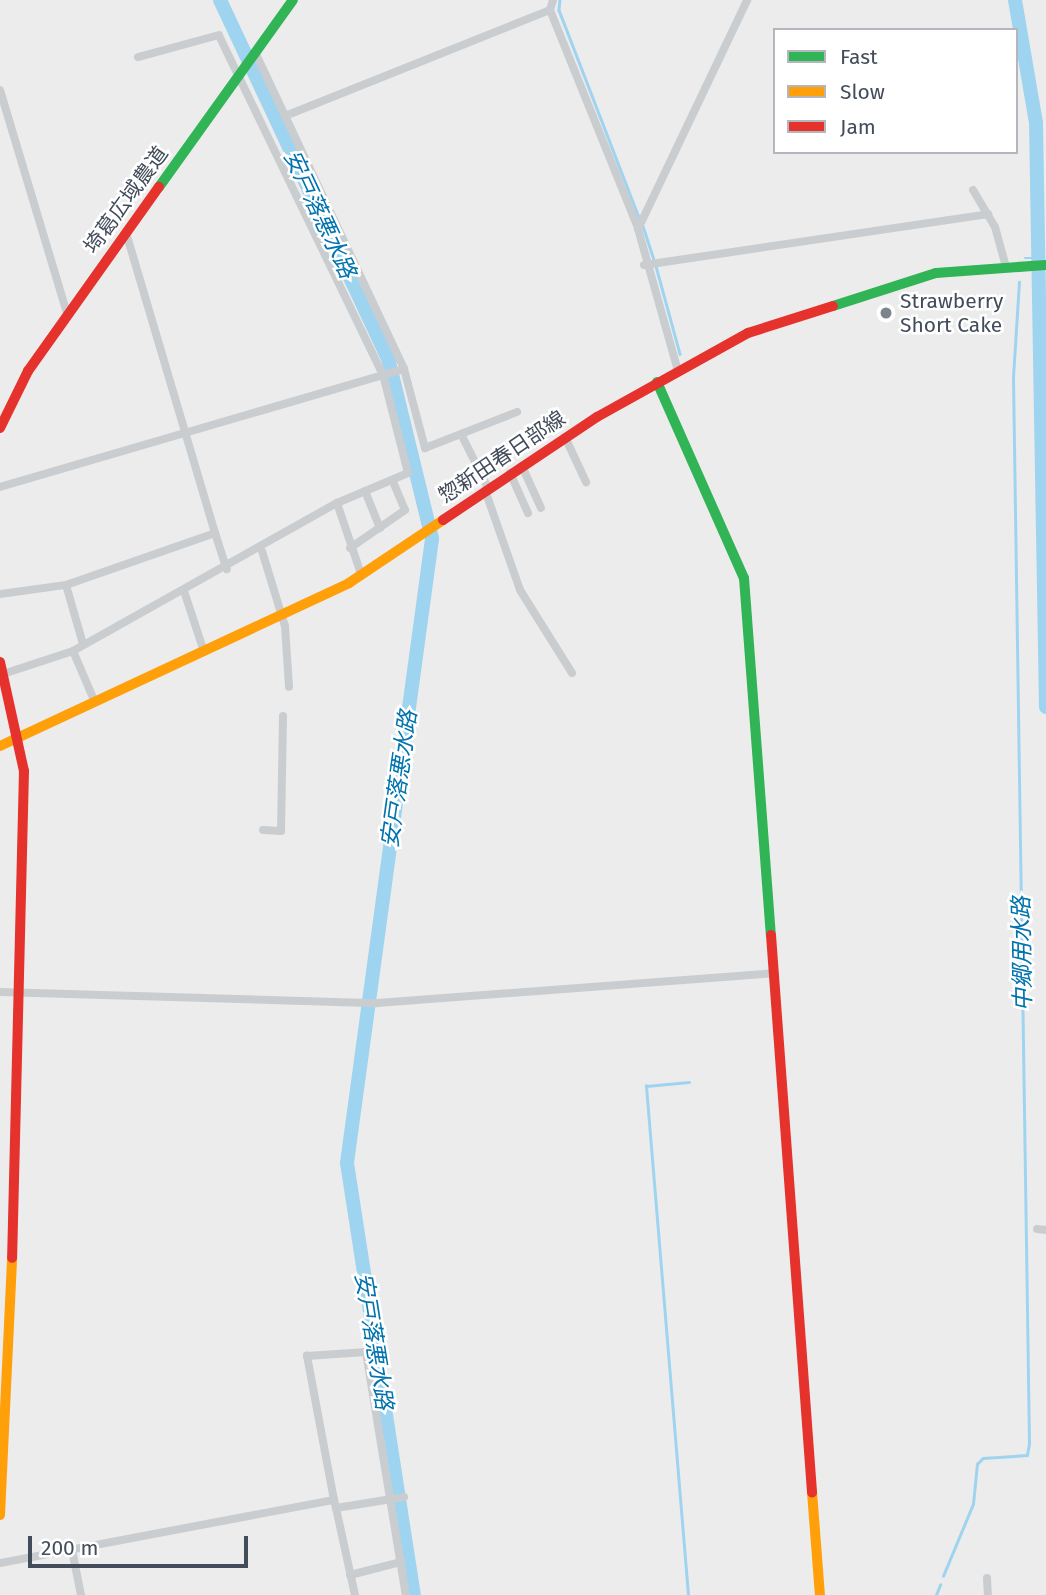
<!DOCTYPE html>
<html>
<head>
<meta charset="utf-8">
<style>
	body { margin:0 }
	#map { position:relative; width:1046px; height:1595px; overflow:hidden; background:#edecec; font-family:"Fira Sans","Noto Sans JP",sans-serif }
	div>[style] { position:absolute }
	.stream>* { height:2.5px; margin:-1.25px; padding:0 1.25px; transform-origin:1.25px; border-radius:1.25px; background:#9fd4f0 }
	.river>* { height:14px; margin:-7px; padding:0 7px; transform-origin:7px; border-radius:7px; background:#9fd4f0 }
	.street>* { height:8px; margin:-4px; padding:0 4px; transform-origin:4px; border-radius:4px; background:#cacdd0 }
	.fast>* { height:10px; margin:-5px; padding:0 5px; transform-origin:5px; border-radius:5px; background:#30b455 }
	.slow>* { height:10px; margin:-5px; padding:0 5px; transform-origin:5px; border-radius:5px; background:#ff9f0a }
	.jam>* { height:10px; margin:-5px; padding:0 5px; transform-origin:5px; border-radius:5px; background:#e5322d }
	.dots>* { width:19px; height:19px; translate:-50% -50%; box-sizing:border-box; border:4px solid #fff; border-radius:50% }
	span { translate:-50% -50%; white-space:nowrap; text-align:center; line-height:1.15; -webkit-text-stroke:5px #fff; paint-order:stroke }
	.street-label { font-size:21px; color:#424c5a }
	.poi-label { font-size:21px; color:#424c5a }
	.left { translate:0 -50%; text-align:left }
	.water-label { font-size:23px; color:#0173ae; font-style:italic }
	.legend { position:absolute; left:773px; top:28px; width:245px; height:126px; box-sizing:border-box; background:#fff; border:2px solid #b3b7bd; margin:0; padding:9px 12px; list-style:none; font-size:21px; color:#424c5a }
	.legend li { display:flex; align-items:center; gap:14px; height:35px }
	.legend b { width:35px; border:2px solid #b3b7bd }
	.scale { position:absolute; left:28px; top:1536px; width:220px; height:32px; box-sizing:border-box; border:4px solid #424c5a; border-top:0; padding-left:9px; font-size:21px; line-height:24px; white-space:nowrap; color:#424c5a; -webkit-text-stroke:5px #fff; paint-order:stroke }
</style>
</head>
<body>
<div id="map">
	<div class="stream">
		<div style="left:560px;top:0;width:10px;rotate:96deg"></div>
		<div style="left:559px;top:10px;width:225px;rotate:68.9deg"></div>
		<div style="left:643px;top:226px;width:36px;rotate:72deg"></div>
		<div style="left:1025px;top:258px;width:14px"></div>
		<div style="left:656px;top:266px;width:91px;rotate:74.7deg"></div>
		<div style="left:943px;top:1576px;width:78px;rotate:-67.4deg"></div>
		<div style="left:973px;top:1504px;width:40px;rotate:-84.3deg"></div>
		<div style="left:977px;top:1464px;width:8px;rotate:-45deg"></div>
		<div style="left:983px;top:1458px;width:44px;rotate:-3.9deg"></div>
		<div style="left:1027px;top:1455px;width:11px;rotate:-80deg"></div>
		<div style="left:1029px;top:1444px;width:1067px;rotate:-90.86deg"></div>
		<div style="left:1013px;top:377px;width:95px;rotate:-86.4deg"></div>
		<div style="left:688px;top:1595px;width:511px;rotate:-94.72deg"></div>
		<div style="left:646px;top:1086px;width:43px;rotate:-5.3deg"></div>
		<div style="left:936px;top:1595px;width:11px;rotate:-68deg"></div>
	</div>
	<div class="river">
		<div style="left:220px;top:0;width:395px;rotate:64.9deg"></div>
		<div style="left:388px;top:358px;width:186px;rotate:76.3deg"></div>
		<div style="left:432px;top:539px;width:630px;rotate:97.76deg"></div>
		<div style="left:347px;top:1163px;width:437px;rotate:81.2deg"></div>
		<div style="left:1015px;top:0;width:125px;rotate:80.3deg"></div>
		<div style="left:1036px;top:123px;width:584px;rotate:89.02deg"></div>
	</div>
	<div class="street">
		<div style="left:553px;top:0;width:10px;rotate:107deg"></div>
		<div style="left:550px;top:10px;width:235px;rotate:68deg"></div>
		<div style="left:255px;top:52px;width:350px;rotate:64.8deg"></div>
		<div style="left:404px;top:369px;width:82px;rotate:75.1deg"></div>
		<div style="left:425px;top:448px;width:99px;rotate:-21.4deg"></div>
		<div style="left:0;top:90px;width:234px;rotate:73.3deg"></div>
		<div style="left:285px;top:116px;width:285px;rotate:-21.8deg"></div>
		<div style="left:973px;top:190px;width:43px;rotate:59.3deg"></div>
		<div style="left:995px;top:227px;width:41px;rotate:74.6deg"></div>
		<div style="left:644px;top:265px;width:348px;rotate:-8.4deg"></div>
		<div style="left:678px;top:371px;width:148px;rotate:-105.7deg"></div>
		<div style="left:638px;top:229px;width:254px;rotate:-64.5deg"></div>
		<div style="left:461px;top:434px;width:60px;rotate:63.4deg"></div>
		<div style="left:565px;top:437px;width:50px;rotate:65deg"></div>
		<div style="left:522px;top:466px;width:46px;rotate:65.7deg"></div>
		<div style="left:510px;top:473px;width:44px;rotate:65.8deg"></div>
		<div style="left:0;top:487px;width:421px;rotate:-16.3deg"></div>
		<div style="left:485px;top:490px;width:106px;rotate:70.7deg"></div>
		<div style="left:520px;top:590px;width:98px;rotate:57.9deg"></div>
		<div style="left:365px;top:491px;width:40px;rotate:68deg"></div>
		<div style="left:337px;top:503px;width:75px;rotate:71.3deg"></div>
		<div style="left:215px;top:533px;width:38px;rotate:72deg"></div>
		<div style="left:350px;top:548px;width:67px;rotate:-34.6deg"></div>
		<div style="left:405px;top:510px;width:33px;rotate:-113deg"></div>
		<div style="left:262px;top:551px;width:78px;rotate:73deg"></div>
		<div style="left:285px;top:626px;width:61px;rotate:86.2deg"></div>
		<div style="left:66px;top:585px;width:61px;rotate:73.9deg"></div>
		<div style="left:184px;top:591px;width:64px;rotate:71.8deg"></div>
		<div style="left:0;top:594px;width:67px;rotate:-7.8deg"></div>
		<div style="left:66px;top:585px;width:158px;rotate:-19.2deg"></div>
		<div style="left:215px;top:533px;width:313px;rotate:-106.5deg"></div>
		<div style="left:73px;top:651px;width:53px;rotate:66.8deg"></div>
		<div style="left:0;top:675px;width:77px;rotate:-18.2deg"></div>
		<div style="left:73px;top:651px;width:303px;rotate:-29.3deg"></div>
		<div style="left:337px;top:503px;width:77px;rotate:-22.9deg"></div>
		<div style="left:408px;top:473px;width:101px;rotate:-104.3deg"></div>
		<div style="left:383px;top:375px;width:377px;rotate:-115.8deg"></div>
		<div style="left:219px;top:35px;width:84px;rotate:164.8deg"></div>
		<div style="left:263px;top:830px;width:18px;rotate:3deg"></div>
		<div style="left:281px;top:831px;width:115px;rotate:-89deg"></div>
		<div style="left:0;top:992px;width:377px;rotate:1.7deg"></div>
		<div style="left:377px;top:1003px;width:397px;rotate:-4.3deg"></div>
		<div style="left:1037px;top:1229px;width:9px;rotate:6deg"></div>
		<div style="left:334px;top:1500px;width:147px;rotate:-100.6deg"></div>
		<div style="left:307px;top:1356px;width:59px;rotate:-3.9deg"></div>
		<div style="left:366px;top:1352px;width:246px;rotate:80.7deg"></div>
		<div style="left:336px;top:1508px;width:89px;rotate:77.7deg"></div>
		<div style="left:72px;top:1550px;width:46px;rotate:78.7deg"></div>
		<div style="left:0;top:1563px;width:340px;rotate:-10.7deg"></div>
		<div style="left:334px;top:1500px;width:8px;rotate:76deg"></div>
		<div style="left:336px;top:1508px;width:69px;rotate:-9.2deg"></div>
		<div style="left:350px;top:1575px;width:53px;rotate:-14.3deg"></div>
		<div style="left:987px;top:1578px;width:17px;rotate:87deg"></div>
	</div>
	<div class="fast">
		<div style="left:159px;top:187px;width:230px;rotate:-54.4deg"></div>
		<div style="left:833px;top:306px;width:108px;rotate:-17.8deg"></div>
		<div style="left:936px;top:273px;width:110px;rotate:-4.2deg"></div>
		<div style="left:657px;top:382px;width:214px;rotate:66.1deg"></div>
		<div style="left:744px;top:578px;width:358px;rotate:85.7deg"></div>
	</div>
	<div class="slow">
		<div style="left:0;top:746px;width:385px;rotate:-25deg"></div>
		<div style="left:349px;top:583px;width:113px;rotate:-33.8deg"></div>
		<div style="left:812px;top:1492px;width:103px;rotate:85.6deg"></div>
		<div style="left:0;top:1515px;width:257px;rotate:-87.3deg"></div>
	</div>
	<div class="jam">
		<div style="left:0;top:428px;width:64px;rotate:-63.8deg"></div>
		<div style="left:28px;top:371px;width:226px;rotate:-54.6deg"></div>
		<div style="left:443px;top:520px;width:185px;rotate:-33.8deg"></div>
		<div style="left:597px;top:417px;width:173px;rotate:-29.1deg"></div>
		<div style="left:748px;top:333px;width:89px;rotate:-17.6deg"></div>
		<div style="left:0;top:662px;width:112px;rotate:77.6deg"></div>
		<div style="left:24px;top:771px;width:487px;rotate:91.4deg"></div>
		<div style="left:771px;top:935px;width:559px;rotate:85.79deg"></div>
	</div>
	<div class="dots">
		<div style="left:886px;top:313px;background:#7e848d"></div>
	</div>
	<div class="street-label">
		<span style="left:126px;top:200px;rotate:-54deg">埼葛広域農道</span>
		<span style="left:502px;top:457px;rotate:-34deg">惣新田春日部線</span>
	</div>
	<div class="poi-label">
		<span class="left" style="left:900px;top:313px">Strawberry<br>Short Cake</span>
	</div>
	<div class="water-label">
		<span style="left:320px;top:214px;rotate:65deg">安戸落悪水路</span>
		<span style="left:399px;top:779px;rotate:-82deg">安戸落悪水路</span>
		<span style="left:1022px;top:954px;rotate:-91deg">中郷用水路</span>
		<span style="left:374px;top:1341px;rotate:81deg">安戸落悪水路</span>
	</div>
	<ul class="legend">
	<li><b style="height:9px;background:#30b455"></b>Fast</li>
	<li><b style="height:9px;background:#ff9f0a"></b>Slow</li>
	<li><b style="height:9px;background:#e5322d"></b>Jam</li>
	</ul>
	<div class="scale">200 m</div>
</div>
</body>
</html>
